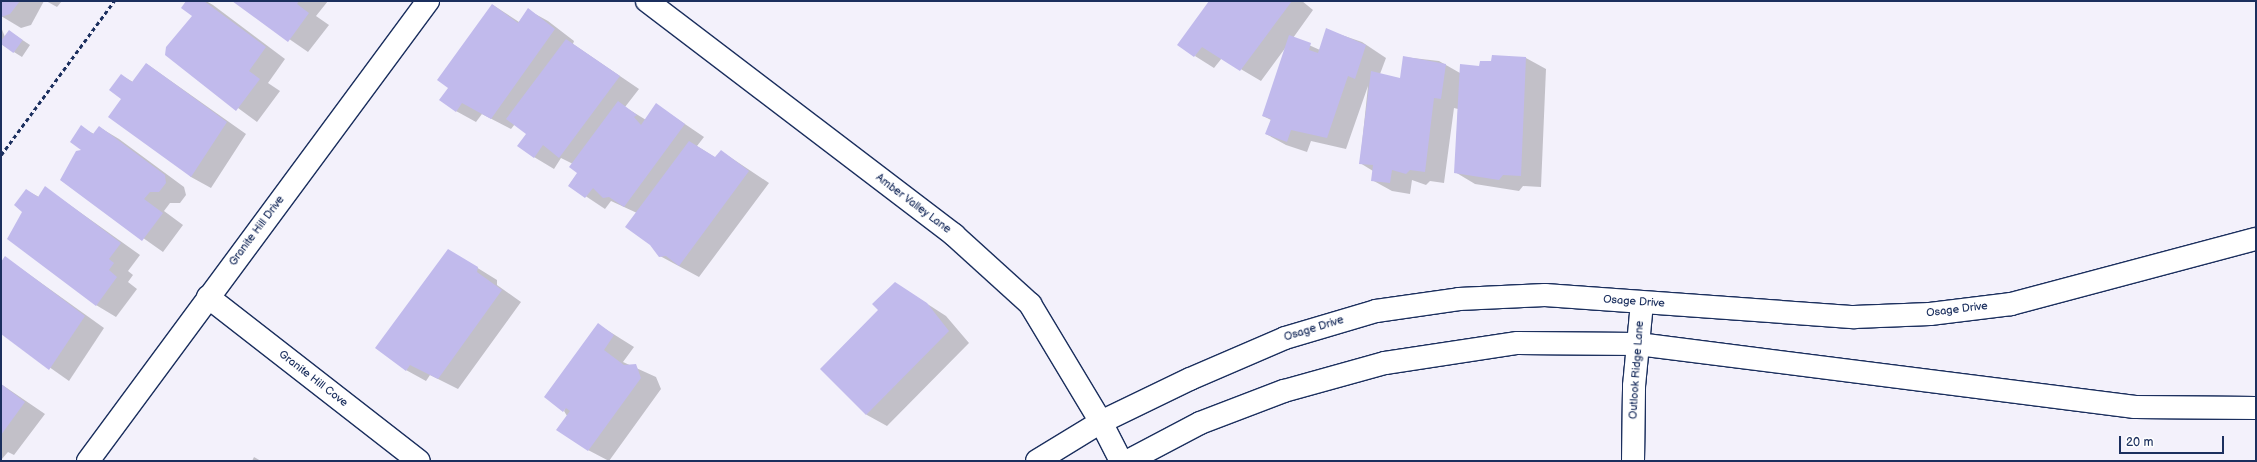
<!DOCTYPE html>
<html>
<head>
<meta charset="utf-8">
<style>
	body { margin:0 }
	#map { position:relative; width:2257px; height:462px; overflow:hidden; background:#f3f1fb; font-family:"Balsamiq Sans",sans-serif }
	div>[style] { position:absolute }
	.shadow>* { inset:0; background:#0003 }
	.building>* { inset:0; background:#c1baec; transform-origin:0 0 }
	.path>* { height:2.5px; margin-top:-1.25px; transform-origin:0; background:repeating-linear-gradient(90deg,#1b2f5e 0 4px,transparent 0 7px) }
	.roads { filter:drop-shadow(1px 0 #1b2f5e) drop-shadow(-1px 0 #1b2f5e) drop-shadow(0 1px #1b2f5e) drop-shadow(0 -1px #1b2f5e) }
	.minor>* { height:22px; margin:-11px; padding:0 11px; transform-origin:11px; border-radius:11px; background:#fff }
	span { translate:-50% -50%; white-space:nowrap; text-align:center; line-height:1.15; -webkit-text-stroke:3.5px #fff; paint-order:stroke }
	.street-label { font-size:11px; color:#1b2f5e }
	.frame { position:absolute; inset:0; border:2px solid #1b2f5e; pointer-events:none }
	.scale { position:absolute; left:2119px; top:436px; width:105px; height:18px; box-sizing:border-box; border:2px solid #1b2f5e; border-top:0; padding-left:5px; font-size:12px; line-height:14px; white-space:nowrap; color:#1b2f5e; -webkit-text-stroke:3px #fff; paint-order:stroke }
</style>
</head>
<body>
<div id="map">
	<div class="shadow">
		<div style="clip-path:polygon(1px 1px,44px 1px,31px 25px,21px 28px,1px 16px)"></div>
		<div style="clip-path:polygon(46px 1px,62px 1px,57px 7px)"></div>
		<div style="clip-path:polygon(187px 1px,206px 1px,213px 5px,285px 59px,268px 83px,280px 91px,257px 122px,166px 55px,193px 16px)"></div>
		<div style="clip-path:polygon(234px 1px,328px 1px,316px 16px,329px 25px,308px 52px)"></div>
		<div style="clip-path:polygon(1210px 1px,1302px 1px,1313px 10px,1293px 38px,1320px 50px,1327px 30px,1362px 42px,1386px 58px,1380px 74px,1401px 79px,1404px 57px,1439px 61px,1460px 73px,1492px 62px,1526px 58px,1546px 69px,1541px 187px,1523px 186px,1519px 191px,1475px 184px,1455px 172px,1458px 109px,1454px 108px,1444px 183px,1430px 181px,1426px 185px,1412px 180px,1410px 194px,1392px 191px,1372px 180px,1373px 171px,1360px 163px,1368px 86px,1346px 149px,1311px 141px,1307px 152px,1286px 145px,1266px 134px,1271px 120px,1263px 116px,1286px 47px,1261px 81px,1222px 58px,1214px 68px,1195px 56px)"></div>
		<div style="clip-path:polygon(493px 5px,519px 22px,528px 10px,548px 21px,574px 41px,573px 44px,639px 89px,625px 107px,646px 120px,657px 105px,704px 137px,697px 146px,716px 158px,721px 151px,769px 183px,699px 277px,660px 256px,637px 213px,611px 201px,605px 209px,569px 185px,578px 173px,573px 164px,561px 158px,554px 169px,534px 157px,528px 134px,515px 124px,511px 129px,482px 114px,476px 122px,456px 111px,450px 88px)"></div>
		<div style="clip-path:polygon(1px 27px,5px 37px,9px 31px,30px 45px,22px 57px,1px 44px)"></div>
		<div style="clip-path:polygon(147px 64px,246px 134px,211px 188px,191px 177px,123px 99px,121px 75px,133px 82px)"></div>
		<div style="clip-path:polygon(81px 127px,94px 134px,99px 127px,119px 139px,184px 187px,186px 195px,180px 203px,170px 203px,164px 211px,183px 225px,163px 252px,61px 180px,84px 151px)"></div>
		<div style="clip-path:polygon(46px 188px,140px 255px,128px 271px,133px 275px,128px 282px,137px 289px,116px 317px,96px 305px,24px 211px,26px 190px,39px 197px)"></div>
		<div style="clip-path:polygon(5px 257px,104px 328px,69px 381px,1px 333px,1px 263px)"></div>
		<div style="clip-path:polygon(468px 262px,497px 280px,497px 285px,521px 302px,458px 389px,430px 375px,426px 381px,406px 370px)"></div>
		<div style="clip-path:polygon(895px 283px,946px 316px,969px 343px,887px 426px,867px 415px,821px 369px,879px 310px)"></div>
		<div style="clip-path:polygon(599px 325px,634px 347px,623px 362px,656px 377px,661px 389px,609px 461px,588px 450px,564px 411px)"></div>
		<div style="clip-path:polygon(1px 384px,45px 414px,14px 455px,8px 452px,1px 460px)"></div>
		<div style="clip-path:polygon(254px 457px,261px 461px,252px 461px)"></div>
	</div>
	<div class="building">
		<div style="clip-path:polygon(1px 1px,20px 1px,10px 14px,1px 17px)"></div>
		<div style="clip-path:polygon(186px 1px,204px 1px,266px 47px,249px 71px,260px 79px,236px 111px,165px 55px,166px 47px,192px 16px,181px 8px)"></div>
		<div style="clip-path:polygon(232px 1px,299px 1px,297px 4px,309px 13px,288px 42px)"></div>
		<div style="clip-path:polygon(1209px 1px,1292px 1px,1240px 71px,1202px 47px,1194px 57px,1177px 45px)"></div>
		<div style="clip-path:polygon(492px 4px,518px 23px,528px 8px,555px 29px,491px 119px,462px 103px,456px 112px,439px 100px,448px 88px,437px 80px)"></div>
		<div style="clip-path:polygon(1326px 28px,1366px 45px,1355px 79px,1348px 76px,1327px 138px,1291px 130px,1287px 142px,1265px 134px,1271px 119px,1262px 116px,1289px 35px,1311px 43px,1309px 50px,1318px 53px)"></div>
		<div style="left:9px;top:30px;width:17px;height:16px;rotate:36deg"></div>
		<div style="clip-path:polygon(566px 39px,620px 76px,559px 158px,543px 145px,534px 158px,517px 146px,526px 134px,506px 119px)"></div>
		<div style="clip-path:polygon(1492px 55px,1526px 57px,1521px 176px,1503px 175px,1499px 180px,1454px 173px,1460px 64px,1479px 66px,1480px 61px,1491px 61px)"></div>
		<div style="clip-path:polygon(1403px 56px,1446px 64px,1441px 99px,1434px 98px,1425px 172px,1410px 170px,1406px 174px,1392px 170px,1390px 183px,1371px 181px,1373px 165px,1359px 164px,1371px 71px,1400px 78px)"></div>
		<div style="clip-path:polygon(146px 63px,227px 122px,191px 177px,108px 117px,121px 99px,109px 90px,121px 74px,132px 82px)"></div>
		<div style="clip-path:polygon(618px 101px,637px 115px,634px 117px,641px 125px,656px 103px,685px 124px,624px 207px,609px 197px,603px 198px,593px 188px,585px 198px,568px 186px,577px 173px,569px 167px)"></div>
		<div style="clip-path:polygon(81px 125px,93px 134px,99px 126px,165px 175px,166px 183px,159px 192px,150px 192px,144px 199px,163px 213px,142px 241px,60px 180px,76px 151px,81px 150px,70px 142px)"></div>
		<div style="clip-path:polygon(689px 141px,715px 157px,721px 150px,749px 171px,679px 266px,666px 256px,659px 257px,650px 245px,625px 227px)"></div>
		<div style="clip-path:polygon(45px 186px,121px 243px,109px 259px,114px 263px,109px 270px,117px 277px,96px 306px,7px 239px,22px 212px,14px 205px,26px 189px,38px 197px)"></div>
		<div style="clip-path:polygon(448px 249px,478px 267px,477px 272px,502px 290px,438px 379px,410px 365px,406px 371px,375px 348px)"></div>
		<div style="clip-path:polygon(5px 256px,85px 316px,49px 370px,1px 334px,1px 262px)"></div>
		<div style="clip-path:polygon(895px 282px,927px 303px,949px 331px,866px 415px,820px 369px,878px 310px,872px 304px)"></div>
		<div style="clip-path:polygon(598px 323px,614px 335px,604px 350px,624px 365px,636px 364px,641px 378px,588px 451px,556px 430px,570px 411px,566px 408px,563px 412px,544px 397px)"></div>
		<div style="clip-path:polygon(1px 384px,25px 402px,1px 435px)"></div>
	</div>
	<div class="path">
		<div style="left:1px;top:155px;width:191px;rotate:-53.7deg"></div>
	</div>
	<div class="roads">
		<div class="minor">
			<div style="left:647px;top:1px;width:386px;rotate:37.3deg"></div>
			<div style="left:954px;top:235px;width:103px;rotate:42.2deg"></div>
			<div style="left:1030px;top:304px;width:138px;rotate:59deg"></div>
			<div style="left:1101px;top:422px;width:44px;rotate:62.9deg"></div>
			<div style="left:208px;top:297px;width:267px;rotate:37.9deg"></div>
			<div style="left:88px;top:461px;width:572px;rotate:-53.53deg"></div>
			<div style="left:1037px;top:461px;width:75px;rotate:-31.4deg"></div>
			<div style="left:1101px;top:422px;width:99px;rotate:-25.8deg"></div>
			<div style="left:1190px;top:379px;width:103px;rotate:-23.3deg"></div>
			<div style="left:1285px;top:338px;width:95px;rotate:-16.5deg"></div>
			<div style="left:1376px;top:311px;width:84px;rotate:-8.2deg"></div>
			<div style="left:1459px;top:299px;width:86px;rotate:-2.7deg"></div>
			<div style="left:1545px;top:295px;width:310px;rotate:4.1deg"></div>
			<div style="left:1854px;top:317px;width:76px;rotate:-2.3deg"></div>
			<div style="left:1930px;top:314px;width:82px;rotate:-7deg"></div>
			<div style="left:2011px;top:304px;width:253px;rotate:-14.9deg"></div>
			<div style="left:1128px;top:461px;width:81px;rotate:-27.8deg"></div>
			<div style="left:1200px;top:423px;width:90px;rotate:-20.9deg"></div>
			<div style="left:1284px;top:391px;width:105px;rotate:-15.5deg"></div>
			<div style="left:1385px;top:363px;width:134px;rotate:-8.6deg"></div>
			<div style="left:1518px;top:343px;width:120px;rotate:0.5deg"></div>
			<div style="left:1638px;top:344px;width:501px;rotate:7.22deg"></div>
			<div style="left:2135px;top:407px;width:121px;rotate:0.5deg"></div>
			<div style="left:1633px;top:461px;width:75px;rotate:-89.2deg"></div>
			<div style="left:1634px;top:386px;width:83px;rotate:-84.5deg"></div>
		</div>
	</div>
	<div class="street-label">
		<span style="left:913px;top:204px;rotate:37deg">Amber Valley Lane</span>
		<span style="left:257px;top:231px;rotate:-53deg">Granite Hill Drive</span>
		<span style="left:1634px;top:302px;rotate:4deg">Osage Drive</span>
		<span style="left:1957px;top:310px;rotate:-7deg">Osage Drive</span>
		<span style="left:1314px;top:329px;rotate:-17deg">Osage Drive</span>
		<span style="left:1637px;top:370px;rotate:-86deg">Outlook Ridge Lane</span>
		<span style="left:313px;top:379px;rotate:38deg">Granite Hill Cove</span>
	</div>
	<div class="frame"></div>
	<div class="scale">20 m</div>
</div>
</body>
</html>
